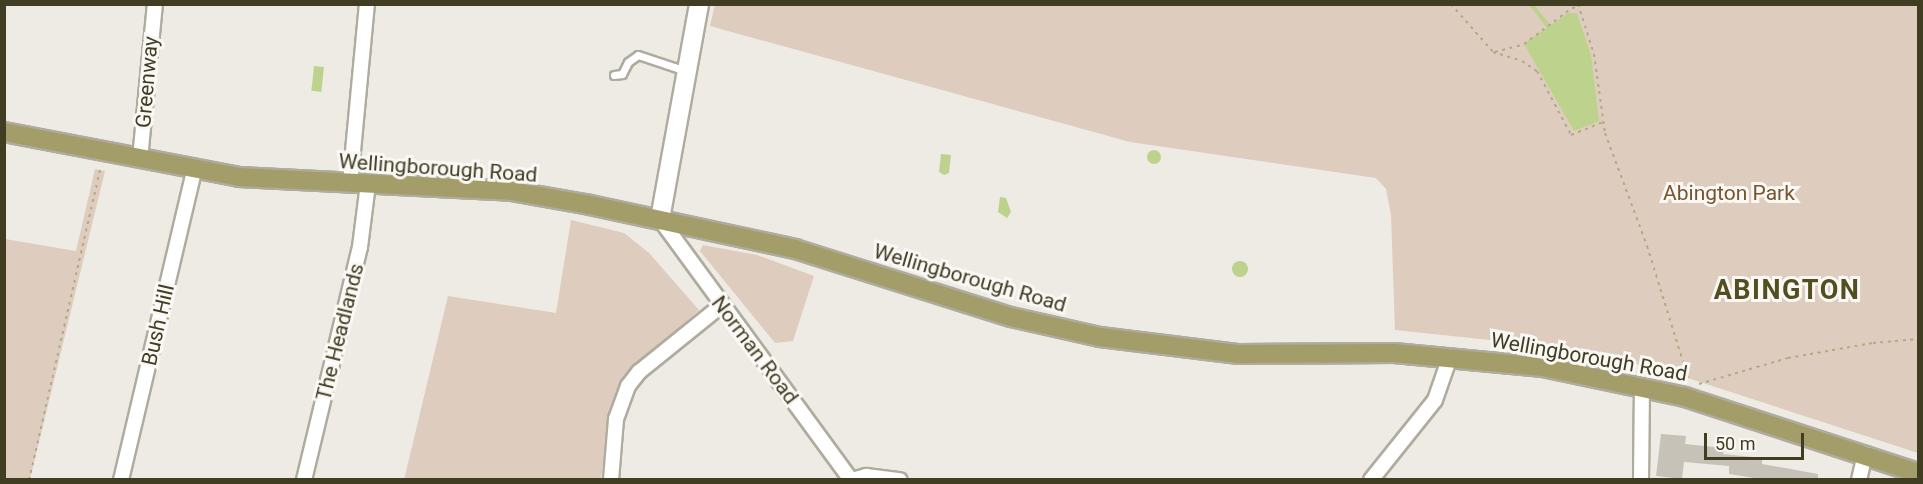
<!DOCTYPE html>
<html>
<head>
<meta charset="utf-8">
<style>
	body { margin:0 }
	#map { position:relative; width:1923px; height:484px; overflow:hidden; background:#eeebe4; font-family:Roboto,sans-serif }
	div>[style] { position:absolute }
	.green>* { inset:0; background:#deccbe }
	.water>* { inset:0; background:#bcd28d; transform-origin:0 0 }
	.round { border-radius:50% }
	.stream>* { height:4px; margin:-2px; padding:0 2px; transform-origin:2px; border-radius:2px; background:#bcd28d }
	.building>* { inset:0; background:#c6c2b7 }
	.path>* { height:2px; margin-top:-1px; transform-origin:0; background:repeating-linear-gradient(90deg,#b1ab85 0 3px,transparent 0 7.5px) }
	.roads { filter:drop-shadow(2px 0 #afac9f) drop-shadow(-2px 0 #afac9f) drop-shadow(0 2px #afac9f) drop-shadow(0 -2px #afac9f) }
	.lane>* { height:7px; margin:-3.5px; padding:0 3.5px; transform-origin:3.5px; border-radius:3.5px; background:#fff }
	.street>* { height:14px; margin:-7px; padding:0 7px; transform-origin:7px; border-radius:7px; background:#fff }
	.secondary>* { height:18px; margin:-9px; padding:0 9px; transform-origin:9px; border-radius:9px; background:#fff }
	.primary>* { height:18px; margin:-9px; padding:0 9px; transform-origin:9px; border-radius:9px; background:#a39e69 }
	span { translate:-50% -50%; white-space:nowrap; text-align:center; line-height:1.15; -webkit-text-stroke:6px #faf8f5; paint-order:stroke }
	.street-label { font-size:21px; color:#403d23 }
	.park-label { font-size:21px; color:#76562e }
	.district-label { font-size:27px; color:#524e1f; font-weight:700; letter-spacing:1.5px }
	.frame { position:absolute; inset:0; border:6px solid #403d23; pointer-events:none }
	.scale { position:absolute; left:1704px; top:433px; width:100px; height:27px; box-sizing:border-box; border:3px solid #403d23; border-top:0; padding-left:8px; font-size:18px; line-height:21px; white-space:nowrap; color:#403d23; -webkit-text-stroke:4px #faf8f5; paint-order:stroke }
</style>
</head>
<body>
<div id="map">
	<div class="green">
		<div style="clip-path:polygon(715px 4px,1918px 5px,1918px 453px,1657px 368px,1518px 343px,1395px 330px,1391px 215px,1386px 189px,1376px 178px,1130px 142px,710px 26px)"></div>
		<div style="clip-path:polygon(95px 169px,105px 171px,30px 479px,5px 479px,5px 239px,76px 251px)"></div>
		<div style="clip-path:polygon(571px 220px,624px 233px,649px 253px,699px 310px,640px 363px,610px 422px,601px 479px,404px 480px,448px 296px,556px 313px)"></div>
		<div style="clip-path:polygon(703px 245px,757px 255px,814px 276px,793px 341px,775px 343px,700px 251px)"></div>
	</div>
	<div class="water">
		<div style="clip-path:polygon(1568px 13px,1577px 13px,1591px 55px,1599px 121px,1574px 131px,1524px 44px)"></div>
		<div style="left:314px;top:66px;width:10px;height:25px;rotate:6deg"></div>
		<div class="round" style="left:1147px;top:150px;width:14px;height:14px"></div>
		<div style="clip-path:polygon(941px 154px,951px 155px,949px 173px,944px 175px,939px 172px)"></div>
		<div style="clip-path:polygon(1000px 197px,1006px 198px,1011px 212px,1007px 218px,998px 212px)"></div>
		<div class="round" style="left:1232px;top:261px;width:16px;height:16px"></div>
	</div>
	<div class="stream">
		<div style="left:1531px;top:4px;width:28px;rotate:52deg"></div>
	</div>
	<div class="building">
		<div style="clip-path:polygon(1661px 434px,1686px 436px,1685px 444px,1724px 448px,1723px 454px,1762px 458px,1762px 464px,1818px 474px,1818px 480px,1766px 480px,1729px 474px,1729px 466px,1684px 462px,1682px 479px,1656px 476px)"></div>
	</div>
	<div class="path">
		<div style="left:1451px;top:4px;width:64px;rotate:48.8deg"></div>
		<div style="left:1493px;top:52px;width:30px;rotate:17deg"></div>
		<div style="left:1522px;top:61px;width:18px;rotate:34deg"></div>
		<div style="left:1537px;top:71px;width:72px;rotate:62deg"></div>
		<div style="left:1571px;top:135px;width:35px;rotate:-22deg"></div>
		<div style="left:1578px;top:4px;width:52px;rotate:72.3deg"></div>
		<div style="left:1594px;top:54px;width:80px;rotate:82.1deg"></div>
		<div style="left:1605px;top:133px;width:121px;rotate:69.6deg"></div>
		<div style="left:1647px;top:246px;width:141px;rotate:72.7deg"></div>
		<div style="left:1495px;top:52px;width:30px;rotate:-15deg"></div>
		<div style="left:1524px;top:44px;width:60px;rotate:-36.9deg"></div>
		<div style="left:1572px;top:8px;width:6px;rotate:-9deg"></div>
		<div style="left:1699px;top:384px;width:93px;rotate:-16.3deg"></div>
		<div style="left:1788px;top:358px;width:86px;rotate:-10deg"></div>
		<div style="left:1873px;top:343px;width:45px;rotate:-5.1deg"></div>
		<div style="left:29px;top:480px;width:322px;rotate:-77.1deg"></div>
	</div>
	<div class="roads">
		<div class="lane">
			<div style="left:614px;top:75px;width:8px;rotate:-7deg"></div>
			<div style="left:622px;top:74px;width:13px;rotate:-63deg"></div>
			<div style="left:628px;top:62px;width:12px;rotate:-35deg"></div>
			<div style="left:638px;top:55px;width:51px;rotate:18.4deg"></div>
		</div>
		<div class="street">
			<div style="left:140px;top:159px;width:156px;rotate:-84.5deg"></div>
			<div style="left:350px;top:183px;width:180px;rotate:-84.6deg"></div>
			<div style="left:660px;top:219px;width:323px;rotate:53.8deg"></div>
			<div style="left:121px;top:480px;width:318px;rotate:-76.7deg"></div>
			<div style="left:304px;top:480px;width:240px;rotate:-76.5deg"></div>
			<div style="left:360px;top:247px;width:64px;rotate:-82.8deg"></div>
			<div style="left:611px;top:480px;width:61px;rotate:-85.3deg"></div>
			<div style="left:616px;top:419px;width:35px;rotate:-70deg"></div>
			<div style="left:628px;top:386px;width:18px;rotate:-52deg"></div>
			<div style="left:639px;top:372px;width:107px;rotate:-38.9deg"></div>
			<div style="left:852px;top:480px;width:15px;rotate:-16deg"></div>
			<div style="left:866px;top:476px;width:34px;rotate:7deg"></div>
			<div style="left:1371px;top:480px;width:102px;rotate:-51.3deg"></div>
			<div style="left:1435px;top:400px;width:46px;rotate:-70.8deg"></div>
			<div style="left:1641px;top:480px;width:93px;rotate:-89.4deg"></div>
			<div style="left:1859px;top:480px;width:27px;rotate:-77deg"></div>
		</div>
		<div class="secondary">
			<div style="left:660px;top:219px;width:219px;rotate:-79.7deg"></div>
		</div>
		<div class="primary">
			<div style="left:4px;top:132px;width:239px;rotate:10.8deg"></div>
			<div style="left:239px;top:177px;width:272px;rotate:2.9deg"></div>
			<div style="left:511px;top:191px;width:80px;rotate:10deg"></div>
			<div style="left:590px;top:205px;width:210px;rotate:12.1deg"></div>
			<div style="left:795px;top:249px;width:226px;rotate:17.5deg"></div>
			<div style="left:1011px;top:317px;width:91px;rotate:12.7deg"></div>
			<div style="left:1100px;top:337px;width:140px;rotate:7deg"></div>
			<div style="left:1239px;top:354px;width:155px;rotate:-0.4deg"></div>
			<div style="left:1394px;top:353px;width:150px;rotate:5.4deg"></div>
			<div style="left:1543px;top:367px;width:145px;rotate:11.9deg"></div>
			<div style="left:1685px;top:397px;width:245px;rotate:18.1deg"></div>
		</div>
	</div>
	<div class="street-label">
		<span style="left:147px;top:82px;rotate:-85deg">Greenway</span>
		<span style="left:438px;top:168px;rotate:4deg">Wellingborough Road</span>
		<span style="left:970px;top:278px;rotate:16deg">Wellingborough Road</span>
		<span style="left:158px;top:325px;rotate:-77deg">Bush Hill</span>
		<span style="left:340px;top:332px;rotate:-76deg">The Headlands</span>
		<span style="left:755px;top:350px;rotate:53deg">Norman Road</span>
		<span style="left:1589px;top:357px;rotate:10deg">Wellingborough Road</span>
	</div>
	<div class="park-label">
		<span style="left:1729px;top:193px">Abington Park</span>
	</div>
	<div class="district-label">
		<span style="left:1787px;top:291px">ABINGTON</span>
	</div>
	<div class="frame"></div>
	<div class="scale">50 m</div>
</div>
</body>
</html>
